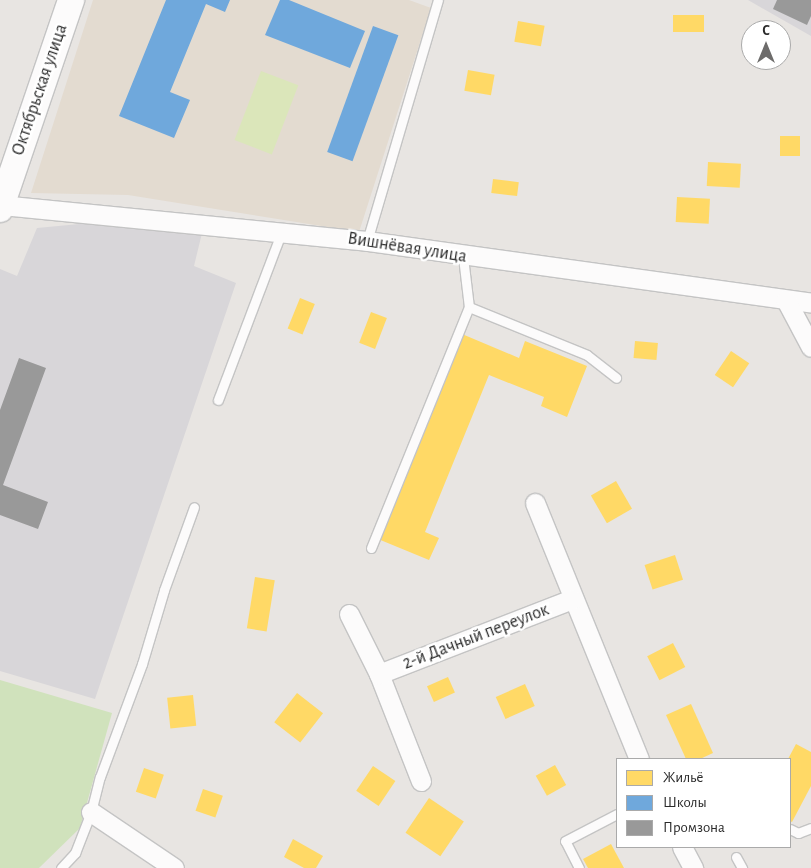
<!DOCTYPE html>
<html>
<head>
<meta charset="utf-8">
<style>
	body { margin:0 }
	#map { position:relative; width:811px; height:868px; overflow:hidden; background:#e8e5e2; font-family:"Alegreya Sans",sans-serif }
	div>[style] { position:absolute }
	.industrial>* { inset:0; background:#d8d6d9 }
	.education>* { inset:0; background:#e3dbd0 }
	.green>* { inset:0; background:#d0e2bc }
	.pitch>* { inset:0; background:#dbe6ba; transform-origin:0 0 }
	.homes>* { inset:0; background:#ffd966; transform-origin:0 0 }
	.schools>* { inset:0; background:#6fa8dc; transform-origin:0 0 }
	.industry>* { inset:0; background:#999 }
	.roads { filter:drop-shadow(1px 0 #c4c4c4) drop-shadow(-1px 0 #c4c4c4) drop-shadow(0 1px #c4c4c4) drop-shadow(0 -1px #c4c4c4) }
	.lane>* { height:9px; margin:-4.5px; padding:0 4.5px; transform-origin:4.5px; border-radius:4.5px; background:#fcfbfb }
	.street>* { height:19px; margin:-9.5px; padding:0 9.5px; transform-origin:9.5px; border-radius:9.5px; background:#fcfbfb }
	.secondary>* { height:26px; margin:-13px; padding:0 13px; transform-origin:13px; border-radius:13px; background:#fcfbfb }
	span { translate:-50% -50%; white-space:nowrap; text-align:center; line-height:1.15; -webkit-text-stroke:5px #fff; paint-order:stroke }
	.street-label { font-size:18px; color:#2b2b2b }
	.legend { position:absolute; left:616px; top:758px; width:175px; height:90px; box-sizing:border-box; background:#fff; border:1px solid #aaa; margin:0; padding:6px 9px; list-style:none; font-size:15px; color:#2b2b2b }
	.legend li { display:flex; align-items:center; gap:10px; height:25px }
	.legend b { width:25px; border:1px solid #aaa }
	.north { position:absolute; left:741px; top:20px; width:50px; height:50px; box-sizing:border-box; background:#fff; border:1px solid #aaa; border-radius:50%; rotate:0deg; font-size:14px; font-weight:700; line-height:20px; text-align:center; color:#2b2b2b }
	.north::after { content:''; display:block; margin:auto; width:18px; height:22px; background:#6d6c6b; clip-path:polygon(50% 0,100% 100%,50% 72%,0 100%) }
</style>
</head>
<body>
<div id="map">
	<div class="industrial">
		<div style="clip-path:polygon(748px 0,811px 0,811px 36px)"></div>
		<div style="clip-path:polygon(90px 223px,202px 233px,194px 266px,236px 283px,95px 699px,0 671px,0 269px,17px 276px,37px 228px)"></div>
	</div>
	<div class="education">
		<div style="clip-path:polygon(93px 0,409px 0,431px 8px,359px 232px,128px 195px,31px 193px)"></div>
	</div>
	<div class="green">
		<div style="clip-path:polygon(0 680px,112px 713px,80px 828px,39px 868px,0 868px)"></div>
	</div>
	<div class="pitch">
		<div style="left:261px;top:71px;width:40px;height:74px;rotate:21deg"></div>
	</div>
	<div class="homes">
		<div style="left:673px;top:15px;width:31px;height:17px"></div>
		<div style="left:518px;top:21px;width:27px;height:21px;rotate:10deg"></div>
		<div style="left:468px;top:70px;width:27px;height:21px;rotate:10deg"></div>
		<div style="left:780px;top:136px;width:20px;height:20px"></div>
		<div style="left:708px;top:162px;width:33px;height:24px;rotate:3deg"></div>
		<div style="left:493px;top:179px;width:26px;height:14px;rotate:7deg"></div>
		<div style="left:677px;top:197px;width:33px;height:25px;rotate:3deg"></div>
		<div style="left:300px;top:298px;width:16px;height:33px;rotate:22deg"></div>
		<div style="left:371px;top:312px;width:17px;height:33px;rotate:21deg"></div>
		<div style="clip-path:polygon(462px 334px,519px 358px,525px 341px,587px 366px,567px 417px,541px 406px,544px 397px,489px 375px,425px 532px,439px 538px,429px 560px,378px 539px)"></div>
		<div style="left:635px;top:341px;width:23px;height:17px;rotate:5deg"></div>
		<div style="left:731px;top:351px;width:22px;height:29px;rotate:34deg"></div>
		<div style="left:616px;top:481px;width:32px;height:29px;rotate:60deg"></div>
		<div style="left:675px;top:555px;width:26px;height:32px;rotate:72deg"></div>
		<div style="left:255px;top:577px;width:20px;height:52px;rotate:9deg"></div>
		<div style="left:673px;top:643px;width:27px;height:29px;rotate:63deg"></div>
		<div style="left:448px;top:677px;width:17px;height:23px;rotate:66deg"></div>
		<div style="left:525px;top:684px;width:24px;height:32px;rotate:66deg"></div>
		<div style="left:297px;top:693px;width:33px;height:37px;rotate:38deg"></div>
		<div style="left:193px;top:695px;width:31px;height:26px;rotate:84deg"></div>
		<div style="clip-path:polygon(691px 704px,713px 753px,700px 759px,686px 759px,666px 715px)"></div>
		<div style="clip-path:polygon(796px 744px,811px 752px,811px 786px,792px 822px,790px 821px,788px 759px)"></div>
		<div style="left:555px;top:765px;width:23px;height:22px;rotate:61deg"></div>
		<div style="left:373px;top:766px;width:27px;height:30px;rotate:34deg"></div>
		<div style="left:144px;top:768px;width:21px;height:25px;rotate:19deg"></div>
		<div style="left:203px;top:789px;width:21px;height:23px;rotate:19deg"></div>
		<div style="left:429px;top:798px;width:42px;height:42px;rotate:34deg"></div>
		<div style="clip-path:polygon(293px 839px,323px 856px,316px 868px,304px 868px,284px 857px)"></div>
		<div style="clip-path:polygon(611px 844px,624px 868px,588px 868px,583px 859px)"></div>
	</div>
	<div class="schools">
		<div style="clip-path:polygon(166px 0,230px 0,225px 12px,206px 4px,170px 92px,190px 100px,174px 138px,119px 116px)"></div>
		<div style="clip-path:polygon(280px 0,289px 0,365px 31px,350px 68px,265px 35px)"></div>
		<div style="left:373px;top:26px;width:27px;height:134px;rotate:20deg"></div>
	</div>
	<div class="industry">
		<div style="clip-path:polygon(777px 0,811px 0,811px 16px,807px 25px,773px 9px)"></div>
		<div style="clip-path:polygon(19px 358px,46px 368px,3px 485px,48px 502px,38px 529px,0 515px,0 410px)"></div>
	</div>
	<div class="roads">
		<div class="lane">
			<div style="left:367px;top:241px;width:251px;rotate:-73.6deg"></div>
			<div style="left:463px;top:257px;width:50px;rotate:83.2deg"></div>
			<div style="left:218px;top:400px;width:181px;rotate:-69.3deg"></div>
			<div style="left:371px;top:548px;width:260px;rotate:-67.9deg"></div>
			<div style="left:469px;top:307px;width:127px;rotate:22.1deg"></div>
			<div style="left:587px;top:355px;width:37px;rotate:38deg"></div>
			<div style="left:790px;top:829px;width:9px;rotate:27deg"></div>
			<div style="left:798px;top:833px;width:14px;rotate:-21deg"></div>
			<div style="left:736px;top:857px;width:13px;rotate:61deg"></div>
			<div style="left:61px;top:868px;width:21px;rotate:-47deg"></div>
			<div style="left:75px;top:853px;width:44px;rotate:-68.7deg"></div>
			<div style="left:91px;top:812px;width:36px;rotate:-76deg"></div>
			<div style="left:100px;top:777px;width:121px;rotate:-69.6deg"></div>
			<div style="left:142px;top:664px;width:77px;rotate:-73.4deg"></div>
			<div style="left:164px;top:590px;width:88px;rotate:-70.1deg"></div>
			<div style="left:579px;top:868px;width:30px;rotate:-117deg"></div>
			<div style="left:565px;top:841px;width:59px;rotate:-27.4deg"></div>
		</div>
		<div class="street">
			<div style="left:1px;top:205px;width:368px;rotate:5.6deg"></div>
			<div style="left:367px;top:241px;width:448px;rotate:7.9deg"></div>
			<div style="left:786px;top:300px;width:53px;rotate:62deg"></div>
			<div style="left:535px;top:503px;width:276px;rotate:67.9deg"></div>
			<div style="left:349px;top:614px;width:67px;rotate:63.4deg"></div>
			<div style="left:379px;top:674px;width:115px;rotate:68.6deg"></div>
			<div style="left:379px;top:674px;width:207px;rotate:-21.2deg"></div>
			<div style="left:91px;top:812px;width:100px;rotate:34deg"></div>
			<div style="left:682px;top:847px;width:24px;rotate:62deg"></div>
		</div>
		<div class="secondary">
			<div style="left:0;top:209px;width:221px;rotate:-71.2deg"></div>
		</div>
	</div>
	<div class="street-label">
		<span style="left:40px;top:90px;rotate:-71deg">Октябрьская улица</span>
		<span style="left:407px;top:248px;rotate:9deg">Вишнёвая улица</span>
		<span style="left:476px;top:637px;rotate:-21deg">2-й Дачный переулок</span>
	</div>
	<ul class="legend">
	<li><b style="height:14px;background:#ffd966"></b>Жильё</li>
	<li><b style="height:14px;background:#6fa8dc"></b>Школы</li>
	<li><b style="height:14px;background:#999"></b>Промзона</li>
	</ul>
	<div class="north">С</div>
</div>
</body>
</html>
